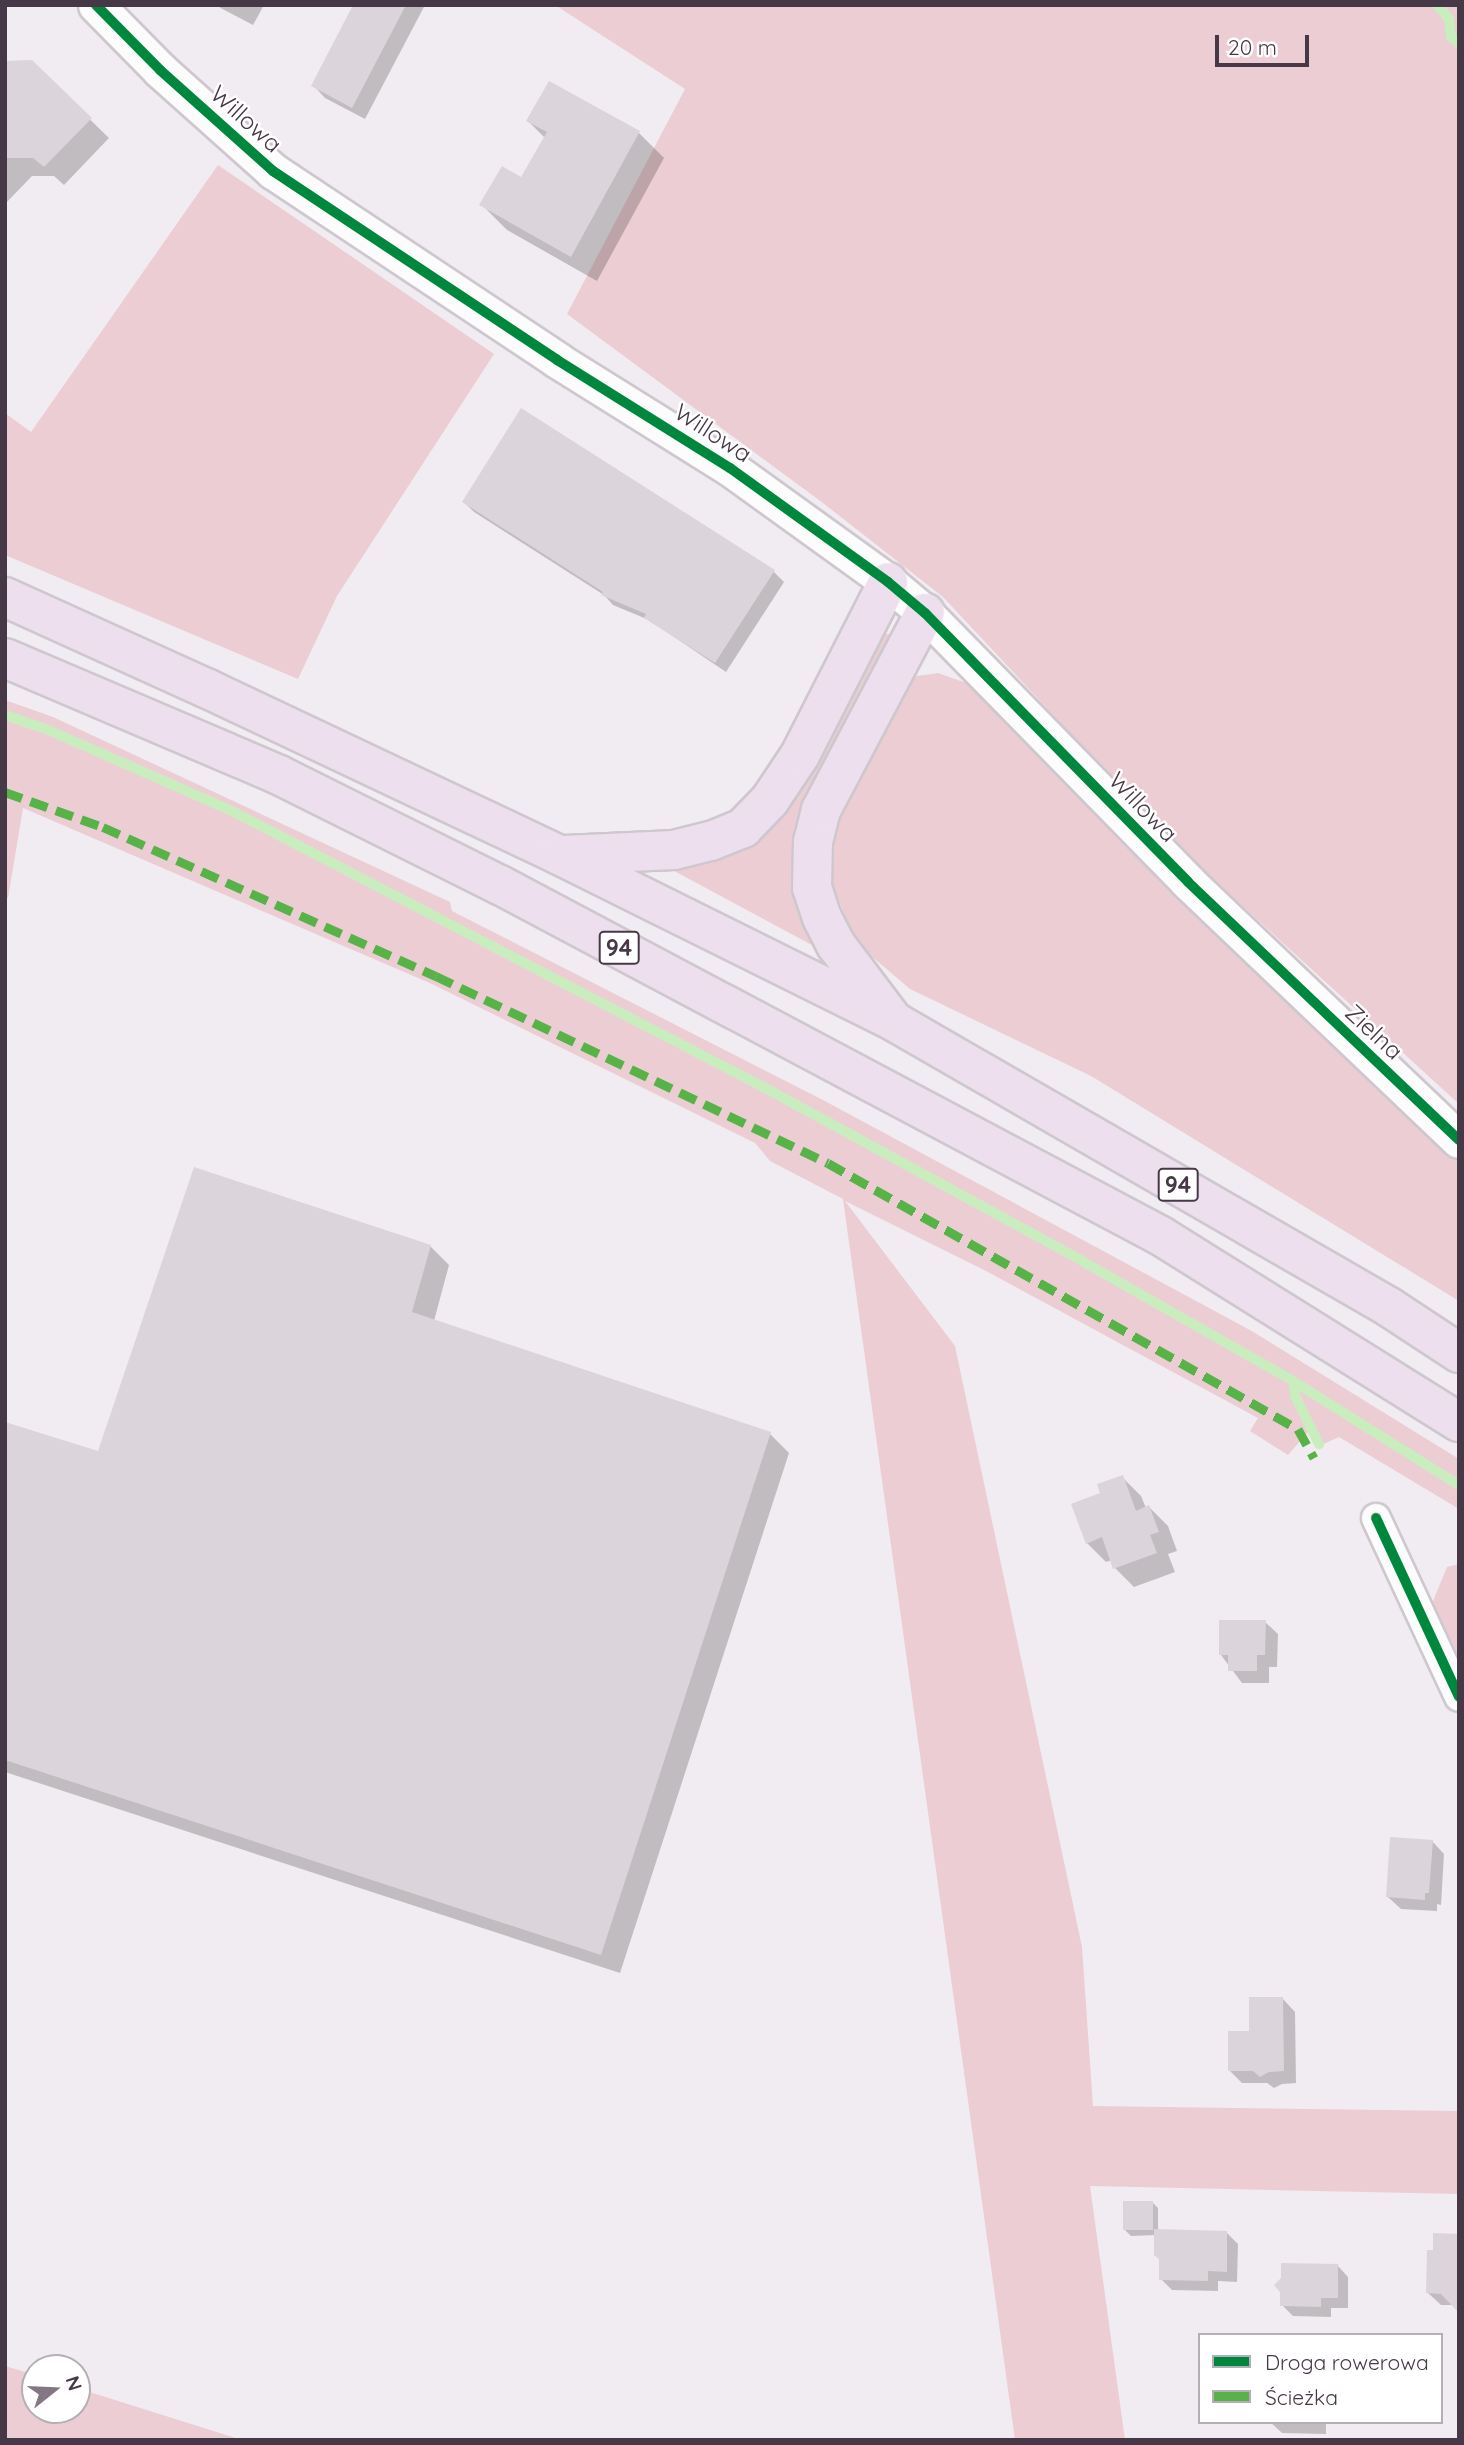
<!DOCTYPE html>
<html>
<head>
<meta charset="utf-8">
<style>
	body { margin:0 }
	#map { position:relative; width:1464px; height:2445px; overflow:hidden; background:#f1ecf1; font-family:Quicksand,sans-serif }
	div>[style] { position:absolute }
	.green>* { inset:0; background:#eccdd4 }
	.shadow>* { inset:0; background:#0003 }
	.stream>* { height:10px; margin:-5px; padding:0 5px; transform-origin:5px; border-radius:5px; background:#c9edbe }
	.building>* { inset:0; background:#dbd4db; transform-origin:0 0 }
	.roads { filter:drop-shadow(2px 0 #cec8ce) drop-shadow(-2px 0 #cec8ce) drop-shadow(0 2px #cec8ce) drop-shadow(0 -2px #cec8ce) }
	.minor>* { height:28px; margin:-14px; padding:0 14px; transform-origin:14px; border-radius:14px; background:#fdfcfd }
	.tertiary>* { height:35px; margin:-17.5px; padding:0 17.5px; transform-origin:17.5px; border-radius:17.5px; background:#fdfcfd }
	.trunk>* { height:38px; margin:-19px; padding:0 19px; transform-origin:19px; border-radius:19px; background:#eedfee }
	.quiet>* { height:9px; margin-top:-4.5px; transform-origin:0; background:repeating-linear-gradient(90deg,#57b347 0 18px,transparent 0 27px) }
	.cycleway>* { height:10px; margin:-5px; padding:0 5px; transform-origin:5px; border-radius:5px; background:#00873e }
	span { translate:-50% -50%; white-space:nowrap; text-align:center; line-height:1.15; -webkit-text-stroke:5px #fff; paint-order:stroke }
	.shield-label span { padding:2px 5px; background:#fff; border:2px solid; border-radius:5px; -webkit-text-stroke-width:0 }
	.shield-label { font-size:23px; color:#473847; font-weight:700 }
	.street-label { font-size:24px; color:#473847 }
	.frame { position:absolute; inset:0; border:7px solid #473847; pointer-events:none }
	.legend { position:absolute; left:1198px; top:2333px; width:245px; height:91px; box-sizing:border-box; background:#fff; border:2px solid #b5afb5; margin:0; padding:9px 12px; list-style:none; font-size:21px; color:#473847 }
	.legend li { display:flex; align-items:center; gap:14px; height:35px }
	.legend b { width:35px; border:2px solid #b5afb5 }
	.north { position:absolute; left:21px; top:2354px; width:70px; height:70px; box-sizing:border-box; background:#fff; border:2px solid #b5afb5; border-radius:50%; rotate:72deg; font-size:19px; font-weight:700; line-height:28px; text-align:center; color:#473847 }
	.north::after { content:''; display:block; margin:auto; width:24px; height:32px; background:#827782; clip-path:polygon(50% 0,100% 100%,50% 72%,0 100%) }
	.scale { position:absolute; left:1215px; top:35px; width:94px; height:32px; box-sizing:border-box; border:4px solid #473847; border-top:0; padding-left:9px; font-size:21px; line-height:24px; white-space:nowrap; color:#473847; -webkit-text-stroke:5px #fff; paint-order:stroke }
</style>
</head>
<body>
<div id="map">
	<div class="green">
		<div style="clip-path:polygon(555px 5px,1459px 5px,1459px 1104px,1167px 837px,943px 597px,823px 503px,567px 314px,685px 89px)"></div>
		<div style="clip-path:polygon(218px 165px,494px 354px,337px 596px,298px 679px,5px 555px,5px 413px,31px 432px)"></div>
		<div style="clip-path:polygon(886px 634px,891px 634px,892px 640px,812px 802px,825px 952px,663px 865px,698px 860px,877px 639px)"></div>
		<div style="clip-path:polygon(938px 673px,969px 684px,1459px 1158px,1459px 1301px,1091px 1076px,910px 989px,856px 943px,826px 869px,854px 767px,896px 689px,917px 676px)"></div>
		<div style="clip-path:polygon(5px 700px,53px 717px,450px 902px,452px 911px,823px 1100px,1250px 1330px,1459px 1459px,1459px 1509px,1339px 1437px,1317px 1447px,1309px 1431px,1288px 1455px,1250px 1431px,1258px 1418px,986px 1271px,845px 1201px,955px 1346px,1082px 1947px,1093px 2106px,1459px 2111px,1459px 2194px,1090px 2186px,1125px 2440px,1015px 2440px,843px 1199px,770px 1161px,755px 1143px,432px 984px,23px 808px,8px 898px,5px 898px)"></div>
		<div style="clip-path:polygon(1459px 1564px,1459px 1667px,1431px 1606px,1447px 1567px)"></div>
		<div style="clip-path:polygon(5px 2366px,35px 2375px,35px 2410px,77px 2410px,77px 2388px,242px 2440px,5px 2440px)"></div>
	</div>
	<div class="shadow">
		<div style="clip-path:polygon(215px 5px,264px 5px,253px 25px)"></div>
		<div style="clip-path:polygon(355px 5px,425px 5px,365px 119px,325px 98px,313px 85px)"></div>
		<div style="clip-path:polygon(31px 62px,109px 138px,64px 185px,54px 176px,32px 176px,5px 204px,5px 67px)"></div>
		<div style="clip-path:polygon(528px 121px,639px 133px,664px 158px,597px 281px,507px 230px,482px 205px,522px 179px,545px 138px)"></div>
		<div style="clip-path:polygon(522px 411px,774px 572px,784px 582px,726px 672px,649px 620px,613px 605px,604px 595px,474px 512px,464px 502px)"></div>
		<div style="clip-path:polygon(430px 1246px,449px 1265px,434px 1321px,770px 1434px,789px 1453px,620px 1973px,5px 1772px,5px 1424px,99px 1453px)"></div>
		<div style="clip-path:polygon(1122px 1477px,1141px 1496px,1146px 1508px,1149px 1507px,1168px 1526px,1177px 1551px,1168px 1554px,1175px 1572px,1134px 1587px,1115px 1568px,1112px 1560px,1106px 1562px,1087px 1543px,1102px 1494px)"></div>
		<div style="clip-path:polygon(1265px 1622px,1278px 1634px,1277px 1667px,1269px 1667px,1269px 1683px,1242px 1683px,1221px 1655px)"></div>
		<div style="clip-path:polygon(1432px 1841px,1444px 1854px,1441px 1905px,1437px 1904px,1437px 1911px,1401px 1909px,1388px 1897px)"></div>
		<div style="clip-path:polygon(1283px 1999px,1295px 2012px,1296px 2083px,1282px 2084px,1274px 2088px,1267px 2083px,1242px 2083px,1229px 2070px,1251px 2033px)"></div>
		<div style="clip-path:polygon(1152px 2202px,1158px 2208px,1158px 2230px,1227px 2233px,1238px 2244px,1237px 2282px,1218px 2281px,1218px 2291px,1172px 2290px,1161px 2279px,1161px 2259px,1156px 2235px,1131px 2236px,1125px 2230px)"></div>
		<div style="clip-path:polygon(1428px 2252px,1455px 2305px,1441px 2305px,1428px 2293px)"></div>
		<div style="clip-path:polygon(1338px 2266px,1348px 2277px,1348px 2308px,1331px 2308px,1331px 2317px,1293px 2316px,1282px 2305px)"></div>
		<div style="clip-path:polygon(1270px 2422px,1326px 2422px,1326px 2434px,1282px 2433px)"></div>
	</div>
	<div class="stream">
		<div style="left:1437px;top:5px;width:18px;rotate:49deg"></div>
		<div style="left:1449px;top:19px;width:18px;rotate:84deg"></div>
		<div style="left:1451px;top:37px;width:11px;rotate:41deg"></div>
		<div style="left:5px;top:715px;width:43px;rotate:18.9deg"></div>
		<div style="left:46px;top:729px;width:206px;rotate:23.8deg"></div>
		<div style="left:234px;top:812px;width:603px;rotate:27.46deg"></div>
		<div style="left:769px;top:1090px;width:357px;rotate:28.6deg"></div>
		<div style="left:1082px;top:1261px;width:243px;rotate:29.6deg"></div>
		<div style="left:1293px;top:1381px;width:196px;rotate:32.1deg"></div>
		<div style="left:1293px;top:1381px;width:15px;rotate:82deg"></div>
		<div style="left:1295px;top:1396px;width:54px;rotate:63.4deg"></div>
	</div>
	<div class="building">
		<div style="clip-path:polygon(353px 5px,406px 5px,352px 108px,311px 86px)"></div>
		<div style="clip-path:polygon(32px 60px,92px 118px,44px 167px,33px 158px,5px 158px,5px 61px)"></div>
		<div style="clip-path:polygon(549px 81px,640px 131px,571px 257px,479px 205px,502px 166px,521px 177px,547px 132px,526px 121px)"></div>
		<div style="clip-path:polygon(521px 408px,775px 570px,715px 663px,644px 618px,646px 614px,601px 595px,603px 592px,462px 502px)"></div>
		<div style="clip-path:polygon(194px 1167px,431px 1245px,412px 1312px,771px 1432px,601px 1955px,5px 1760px,5px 1422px,98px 1451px)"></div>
		<div style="clip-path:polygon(1123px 1475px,1136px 1511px,1149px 1505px,1159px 1532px,1150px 1535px,1157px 1553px,1113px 1569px,1102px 1537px,1086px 1544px,1071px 1504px,1100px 1493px,1097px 1484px)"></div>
		<div style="clip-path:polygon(1219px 1620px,1266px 1620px,1265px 1655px,1257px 1655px,1257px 1671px,1228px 1671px,1228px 1655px,1219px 1655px)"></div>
		<div style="clip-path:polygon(1390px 1837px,1433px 1840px,1429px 1893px,1425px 1893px,1425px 1900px,1386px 1897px)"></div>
		<div style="clip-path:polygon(1249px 1997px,1283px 1997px,1284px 2071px,1269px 2072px,1260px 2077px,1253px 2071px,1228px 2071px,1228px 2031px,1249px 2031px)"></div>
		<div style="left:1123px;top:2201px;width:30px;height:29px"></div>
		<div style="clip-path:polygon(1154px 2229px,1227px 2231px,1227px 2272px,1208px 2271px,1208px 2281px,1159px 2280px,1159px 2259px,1154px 2255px)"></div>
		<div style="clip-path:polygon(1433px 2233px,1459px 2234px,1459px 2313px,1441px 2294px,1426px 2293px,1427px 2250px,1433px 2250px)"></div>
		<div style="clip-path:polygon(1281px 2263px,1338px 2264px,1338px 2298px,1321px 2298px,1321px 2307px,1280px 2306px,1280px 2292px,1274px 2285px,1281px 2278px)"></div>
	</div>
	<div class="roads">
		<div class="minor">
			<div style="left:1376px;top:1518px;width:197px;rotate:65.1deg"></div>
		</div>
		<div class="tertiary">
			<div style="left:96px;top:5px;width:91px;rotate:45.4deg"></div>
			<div style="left:160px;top:70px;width:152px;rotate:41.8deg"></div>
			<div style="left:273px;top:171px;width:341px;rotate:33.6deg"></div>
			<div style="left:557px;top:360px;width:204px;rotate:32deg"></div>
			<div style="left:730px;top:468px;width:195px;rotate:35.8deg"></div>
			<div style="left:888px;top:582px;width:48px;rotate:40deg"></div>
			<div style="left:925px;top:613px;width:376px;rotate:45.6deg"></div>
			<div style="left:1188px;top:882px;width:374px;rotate:43.6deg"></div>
		</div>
		<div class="trunk">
			<div style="left:5px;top:597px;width:221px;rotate:24.4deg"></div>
			<div style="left:206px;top:688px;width:391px;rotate:25.3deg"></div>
			<div style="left:559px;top:855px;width:375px;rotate:26.4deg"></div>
			<div style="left:895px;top:1022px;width:570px;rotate:29.98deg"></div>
			<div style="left:1389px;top:1307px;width:84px;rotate:33.3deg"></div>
			<div style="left:5px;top:658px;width:298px;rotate:23.1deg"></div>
			<div style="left:279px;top:775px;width:247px;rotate:26.5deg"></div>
			<div style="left:500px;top:885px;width:748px;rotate:27.97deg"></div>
			<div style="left:1161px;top:1236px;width:351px;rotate:32deg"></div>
			<div style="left:564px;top:855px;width:110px;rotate:-2.6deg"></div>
			<div style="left:674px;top:850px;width:38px;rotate:-14deg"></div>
			<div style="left:711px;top:841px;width:35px;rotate:-22deg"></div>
			<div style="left:743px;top:828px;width:39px;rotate:-46deg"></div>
			<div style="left:770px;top:800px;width:54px;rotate:-56.3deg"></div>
			<div style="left:800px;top:755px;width:194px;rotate:-63deg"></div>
			<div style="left:889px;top:1015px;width:88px;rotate:-127.1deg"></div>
			<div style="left:836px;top:945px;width:30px;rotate:-117deg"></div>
			<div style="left:822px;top:918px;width:32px;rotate:-108deg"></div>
			<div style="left:812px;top:888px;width:46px;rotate:-88.8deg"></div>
			<div style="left:813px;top:842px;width:33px;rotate:-76deg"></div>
			<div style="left:821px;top:810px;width:223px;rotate:-62.2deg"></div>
		</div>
	</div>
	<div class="quiet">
		<div style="left:5px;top:792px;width:104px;rotate:19.7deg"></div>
		<div style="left:103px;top:827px;width:365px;rotate:24.1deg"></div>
		<div style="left:436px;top:976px;width:434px;rotate:25.5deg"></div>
		<div style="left:828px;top:1163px;width:540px;rotate:29.51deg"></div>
		<div style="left:1298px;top:1429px;width:33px;rotate:61deg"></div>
	</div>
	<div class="cycleway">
		<div style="left:96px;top:5px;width:91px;rotate:45.4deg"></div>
		<div style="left:160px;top:70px;width:152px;rotate:41.8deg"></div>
		<div style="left:273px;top:171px;width:341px;rotate:33.6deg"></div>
		<div style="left:557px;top:360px;width:204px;rotate:32deg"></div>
		<div style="left:730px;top:468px;width:195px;rotate:35.8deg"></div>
		<div style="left:888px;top:582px;width:48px;rotate:40deg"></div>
		<div style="left:925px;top:613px;width:376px;rotate:45.6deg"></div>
		<div style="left:1188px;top:882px;width:374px;rotate:43.6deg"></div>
		<div style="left:1376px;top:1518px;width:197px;rotate:65.1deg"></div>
	</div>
	<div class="shield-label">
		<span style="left:619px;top:948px">94</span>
		<span style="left:1178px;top:1185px">94</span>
	</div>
	<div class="street-label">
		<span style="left:246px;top:119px;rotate:42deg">Willowa</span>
		<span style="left:713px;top:433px;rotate:33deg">Willowa</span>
		<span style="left:1143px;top:807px;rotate:46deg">Willowa</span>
		<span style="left:1374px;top:1032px;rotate:43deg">Zielna</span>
	</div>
	<div class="frame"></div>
	<ul class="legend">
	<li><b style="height:9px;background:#00873e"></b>Droga rowerowa</li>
	<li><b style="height:9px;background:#57b347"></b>Ścieżka</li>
	</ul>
	<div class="north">N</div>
	<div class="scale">20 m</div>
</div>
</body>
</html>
